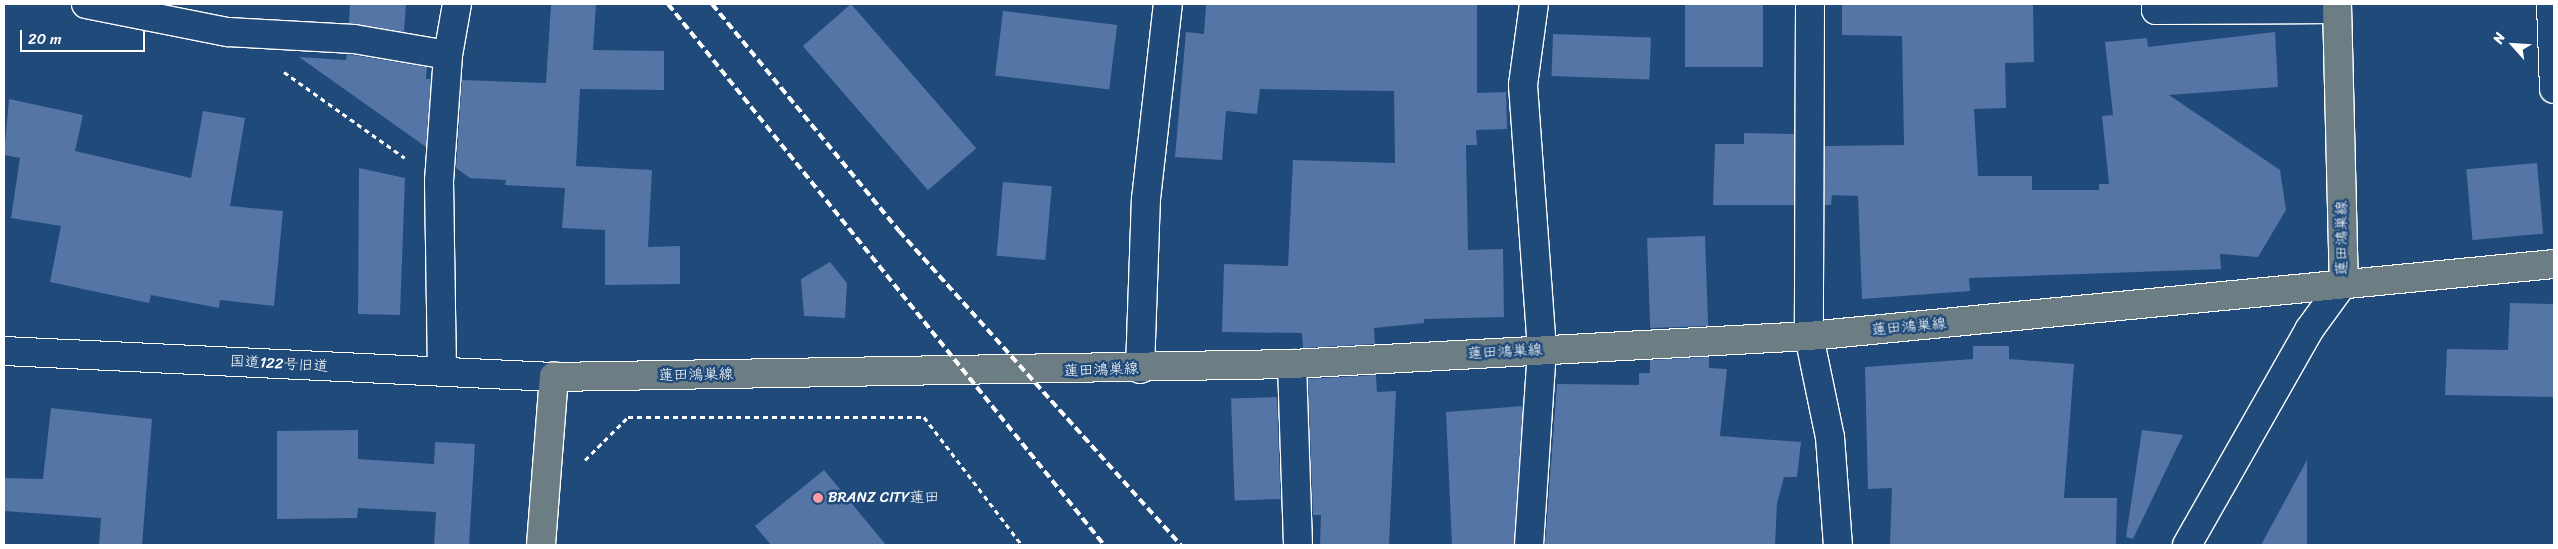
<!DOCTYPE html>
<html>
<head>
<meta charset="utf-8">
<style>
	body { margin:0 }
	#map { position:relative; width:2558px; height:549px; overflow:hidden; background:#1f4a7a; font-family:Sriracha,"Klee One",sans-serif }
	div>[style] { position:absolute }
	.building>* { inset:0; background:#5475a5; transform-origin:0 0 }
	.path>* { height:3px; margin-top:-1.5px; transform-origin:0; background:repeating-linear-gradient(90deg,#fff 0 5px,transparent 0 9px) }
	.roads { filter:drop-shadow(1px 0 #fff) drop-shadow(-1px 0 #fff) drop-shadow(0 1px #fff) drop-shadow(0 -1px #fff) }
	.minor>* { height:28px; margin:-14px; padding:0 14px; transform-origin:14px; border-radius:14px; background:#1f4a7a }
	.major>* { height:28px; margin:-14px; padding:0 14px; transform-origin:14px; border-radius:14px; background:#6c7e84 }
	.rail>* { height:4px; margin-top:-2px; transform-origin:0; background:repeating-linear-gradient(90deg,#fff 0 8px,transparent 0 12px) }
	.dots>* { width:14px; height:14px; translate:-50% -50%; box-sizing:border-box; border:2px solid #1f4a7a; border-radius:50% }
	span { translate:-50% -50%; white-space:nowrap; text-align:center; line-height:1.15; -webkit-text-stroke:5px #1f4a7a; paint-order:stroke }
	.street-label { font-size:15px; color:#fff }
	.poi-label { font-size:15px; color:#fff }
	.left { translate:0 -50%; text-align:left }
	.frame { position:absolute; inset:0; border:5px solid #fff; pointer-events:none }
	.north { position:absolute; left:2488px; top:20px; width:50px; height:50px; -webkit-text-stroke:4px #1f4a7a; paint-order:stroke; rotate:296deg; font-size:14px; font-weight:700; line-height:20px; text-align:center; color:#fff }
	.north::after { content:''; display:block; margin:auto; width:18px; height:22px; background:#fff; clip-path:polygon(50% 0,100% 100%,50% 72%,0 100%) }
	.scale { position:absolute; left:20px; top:30px; width:125px; height:22px; box-sizing:border-box; border:2px solid #fff; border-top:0; padding-left:6px; font-size:15px; line-height:18px; white-space:nowrap; color:#fff; -webkit-text-stroke:4px #1f4a7a; paint-order:stroke }
</style>
</head>
<body>
<div id="map">
	<div class="building">
		<div style="clip-path:polygon(350px 4px,406px 4px,404px 32px,349px 23px)"></div>
		<div style="clip-path:polygon(551px 4px,596px 4px,593px 50px,664px 51px,664px 90px,580px 89px,576px 166px,652px 170px,648px 247px,680px 246px,680px 284px,605px 285px,605px 230px,562px 228px,565px 188px,505px 185px,506px 180px,470px 178px,456px 168px,462px 80px,546px 83px)"></div>
		<div style="left:851px;top:4px;width:191px;height:64px;rotate:49deg"></div>
		<div style="clip-path:polygon(1206px 4px,1477px 4px,1477px 93px,1506px 92px,1507px 129px,1476px 130px,1477px 145px,1466px 145px,1468px 250px,1503px 249px,1504px 317px,1424px 319px,1424px 323px,1374px 328px,1375px 344px,1303px 348px,1302px 333px,1222px 332px,1224px 264px,1288px 266px,1293px 160px,1395px 163px,1394px 91px,1260px 89px,1257px 114px,1226px 111px,1222px 160px,1175px 157px,1186px 32px,1204px 34px)"></div>
		<div style="left:1685px;top:4px;width:78px;height:63px"></div>
		<div style="clip-path:polygon(1842px 4px,2033px 4px,2034px 62px,2005px 63px,2006px 108px,1974px 109px,1978px 176px,2032px 176px,2032px 190px,2099px 190px,2099px 184px,2109px 184px,2102px 116px,2113px 115px,2105px 42px,2147px 38px,2148px 47px,2275px 32px,2278px 87px,2169px 95px,2280px 170px,2286px 210px,2258px 257px,2220px 254px,2221px 269px,1969px 278px,1970px 291px,1862px 299px,1858px 196px,1832px 195px,1831px 205px,1825px 205px,1825px 146px,1904px 145px,1902px 36px,1842px 35px)"></div>
		<div style="left:1003px;top:11px;width:115px;height:65px;rotate:7deg"></div>
		<div style="left:1553px;top:34px;width:98px;height:42px;rotate:2deg"></div>
		<div style="clip-path:polygon(347px 54px,427px 67px,426px 79px,431px 79px,426px 147px,299px 57px,346px 60px)"></div>
		<div style="clip-path:polygon(9px 99px,83px 115px,75px 151px,191px 178px,203px 111px,245px 118px,230px 206px,283px 211px,274px 306px,220px 300px,219px 308px,151px 295px,149px 303px,50px 282px,61px 226px,11px 218px,20px 158px,4px 155px)"></div>
		<div style="clip-path:polygon(1744px 133px,1794px 134px,1794px 205px,1713px 205px,1715px 144px,1744px 144px)"></div>
		<div style="left:2537px;top:163px;width:71px;height:71px;rotate:85deg"></div>
		<div style="clip-path:polygon(359px 168px,405px 178px,400px 315px,358px 314px)"></div>
		<div style="left:1003px;top:182px;width:49px;height:74px;rotate:5deg"></div>
		<div style="left:1705px;top:236px;width:90px;height:58px;rotate:88deg"></div>
		<div style="clip-path:polygon(830px 262px,847px 283px,845px 318px,804px 316px,801px 279px)"></div>
		<div style="clip-path:polygon(2510px 303px,2554px 304px,2554px 397px,2445px 395px,2447px 349px,2508px 350px)"></div>
		<div style="clip-path:polygon(1973px 346px,2009px 346px,2009px 359px,2074px 364px,2064px 498px,2117px 498px,2116px 545px,1890px 545px,1892px 488px,1868px 489px,1865px 367px,1973px 359px)"></div>
		<div style="clip-path:polygon(1709px 357px,1709px 368px,1727px 369px,1720px 436px,1801px 442px,1797px 477px,1784px 477px,1777px 503px,1775px 545px,1545px 545px,1557px 384px,1639px 385px,1639px 373px,1650px 373px,1650px 360px)"></div>
		<div style="clip-path:polygon(1376px 375px,1377px 392px,1396px 391px,1389px 545px,1320px 545px,1321px 515px,1313px 515px,1308px 379px)"></div>
		<div style="left:1277px;top:397px;width:102px;height:46px;rotate:88deg"></div>
		<div style="clip-path:polygon(1523px 406px,1514px 545px,1452px 545px,1446px 412px)"></div>
		<div style="clip-path:polygon(51px 408px,152px 419px,142px 545px,99px 545px,101px 518px,4px 511px,4px 478px,43px 479px)"></div>
		<div style="clip-path:polygon(358px 430px,358px 459px,434px 464px,435px 442px,475px 444px,469px 545px,434px 545px,436px 512px,358px 508px,357px 518px,277px 519px,277px 431px)"></div>
		<div style="clip-path:polygon(2142px 430px,2183px 435px,2133px 539px,2126px 537px)"></div>
		<div style="clip-path:polygon(2307px 460px,2307px 545px,2261px 545px)"></div>
		<div style="clip-path:polygon(824px 470px,886px 545px,771px 545px,755px 526px)"></div>
	</div>
	<div class="path">
		<div style="left:284px;top:72px;width:148px;rotate:35.4deg"></div>
		<div style="left:585px;top:460px;width:61px;rotate:-45deg"></div>
		<div style="left:628px;top:417px;width:296px"></div>
		<div style="left:924px;top:417px;width:161px;rotate:52.6deg"></div>
	</div>
	<div class="roads">
		<div class="minor">
			<div style="left:86px;top:4px;width:145px;rotate:11.2deg"></div>
			<div style="left:228px;top:32px;width:126px;rotate:3.2deg"></div>
			<div style="left:354px;top:39px;width:95px;rotate:9.7deg"></div>
			<div style="left:1810px;top:4px;width:332px;rotate:90.2deg"></div>
			<div style="left:1809px;top:336px;width:103px;rotate:78.3deg"></div>
			<div style="left:1830px;top:437px;width:108px;rotate:85.8deg"></div>
			<div style="left:2156px;top:4px;width:6px;rotate:90deg"></div>
			<div style="left:2156px;top:10px;width:181px;rotate:-0.3deg"></div>
			<div style="left:2551px;top:4px;width:85px;rotate:88deg"></div>
			<div style="left:4px;top:351px;width:551px;rotate:2.71deg"></div>
			<div style="left:1292px;top:364px;width:181px;rotate:88.1deg"></div>
			<div style="left:1140px;top:369px;width:170px;rotate:-88deg"></div>
			<div style="left:1146px;top:199px;width:196px;rotate:-83.6deg"></div>
			<div style="left:442px;top:372px;width:191px;rotate:-90.9deg"></div>
			<div style="left:439px;top:181px;width:126px;rotate:-85.9deg"></div>
			<div style="left:448px;top:55px;width:52px;rotate:-80deg"></div>
			<div style="left:1529px;top:545px;width:195px;rotate:-86.2deg"></div>
			<div style="left:1542px;top:350px;width:266px;rotate:-94.1deg"></div>
			<div style="left:1523px;top:85px;width:82px;rotate:-82.3deg"></div>
			<div style="left:2187px;top:545px;width:247px;rotate:-60.4deg"></div>
			<div style="left:2309px;top:330px;width:59px;rotate:-53.9deg"></div>
		</div>
		<div class="major">
			<div style="left:2337px;top:4px;width:278px;rotate:88.6deg"></div>
			<div style="left:541px;top:545px;width:169px;rotate:-85.6deg"></div>
			<div style="left:554px;top:377px;width:738px;rotate:-1.01deg"></div>
			<div style="left:1292px;top:364px;width:518px;rotate:-3.1deg"></div>
			<div style="left:1809px;top:336px;width:748px;rotate:-5.52deg"></div>
		</div>
	</div>
	<div class="rail">
		<div style="left:668px;top:4px;width:695px;rotate:51.13deg"></div>
		<div style="left:712px;top:4px;width:294px;rotate:50.5deg"></div>
		<div style="left:899px;top:231px;width:422px;rotate:48.1deg"></div>
	</div>
	<div class="dots">
		<div style="left:818px;top:498px;background:#ff9aa2"></div>
	</div>
	<div class="street-label">
		<span style="left:2342px;top:238px;rotate:-90deg">蓮田鴻巣線</span>
		<span style="left:1909px;top:327px;rotate:-5deg">蓮田鴻巣線</span>
		<span style="left:1505px;top:352px;rotate:-3deg">蓮田鴻巣線</span>
		<span style="left:279px;top:364px;rotate:3deg">国道122号旧道</span>
		<span style="left:1101px;top:370px;rotate:-2deg">蓮田鴻巣線</span>
		<span style="left:696px;top:375px;rotate:-1deg">蓮田鴻巣線</span>
	</div>
	<div class="poi-label">
		<span class="left" style="left:828px;top:498px">BRANZ CITY蓮田</span>
	</div>
	<div class="frame"></div>
	<div class="north">N</div>
	<div class="scale">20 m</div>
</div>
</body>
</html>
